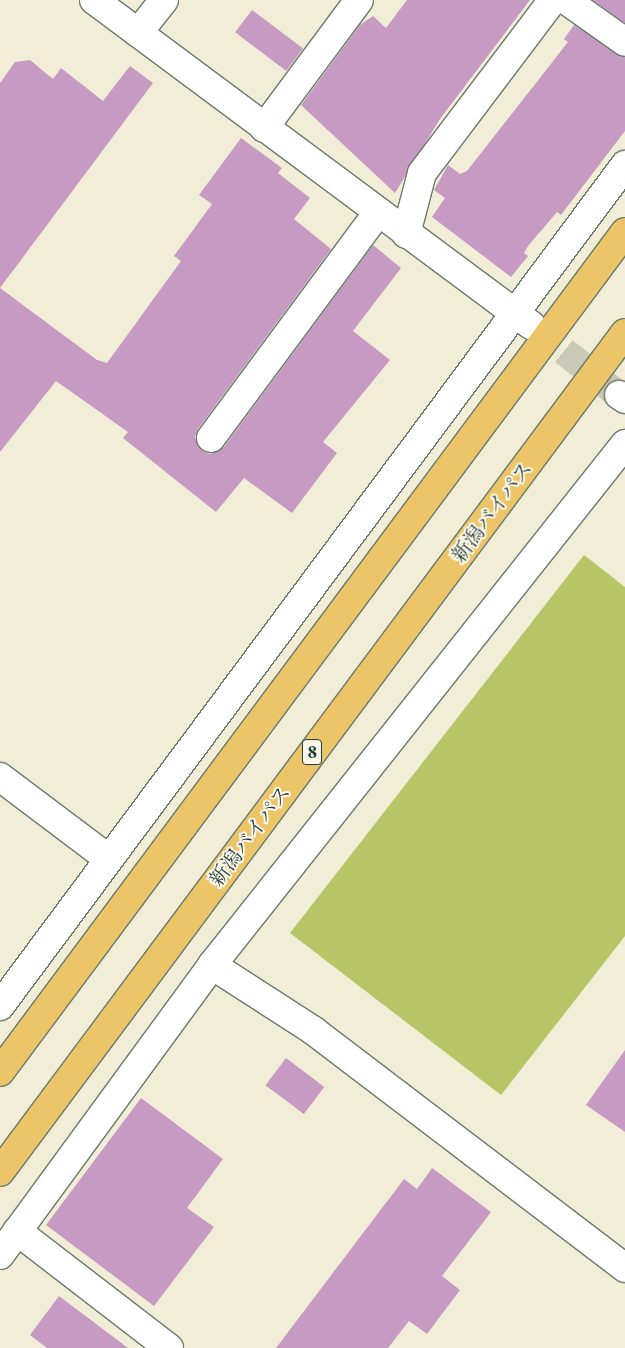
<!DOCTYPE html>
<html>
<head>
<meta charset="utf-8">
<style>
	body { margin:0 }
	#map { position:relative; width:625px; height:1348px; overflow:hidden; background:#f2edd7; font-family:"EB Garamond","Noto Serif JP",serif }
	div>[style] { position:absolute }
	.green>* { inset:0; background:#b7c567 }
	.building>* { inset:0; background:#c79ac3; transform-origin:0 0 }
	.minor-tunnel>* { height:28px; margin-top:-14px; transform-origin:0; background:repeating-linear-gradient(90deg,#c8cab6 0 28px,transparent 0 42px) }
	.roads { filter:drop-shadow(1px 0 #697b6d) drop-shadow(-1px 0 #697b6d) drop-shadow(0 1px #697b6d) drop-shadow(0 -1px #697b6d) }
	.minor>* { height:28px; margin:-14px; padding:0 14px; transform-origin:14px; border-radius:14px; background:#fff }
	.highway>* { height:28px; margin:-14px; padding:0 14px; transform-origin:14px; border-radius:14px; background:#edc569 }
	span { translate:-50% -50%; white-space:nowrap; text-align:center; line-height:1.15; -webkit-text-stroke:4px #fbf7ec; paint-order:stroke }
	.shield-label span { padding:1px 4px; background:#fbf7ec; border:1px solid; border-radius:4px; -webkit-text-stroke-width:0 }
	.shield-label { font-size:19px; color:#1f3d34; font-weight:700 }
	.street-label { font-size:20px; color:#1f3d34 }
</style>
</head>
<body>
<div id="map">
	<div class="green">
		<div style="clip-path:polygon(584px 555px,625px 587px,625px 936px,501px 1095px,290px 933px)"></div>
	</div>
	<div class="building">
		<div style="clip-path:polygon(407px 0,530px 0,440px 119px,395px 193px,301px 105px,360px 25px,373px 16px,386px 28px)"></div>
		<div style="clip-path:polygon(593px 0,625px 0,625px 23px)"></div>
		<div style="left:252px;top:10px;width:64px;height:28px;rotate:37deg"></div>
		<div style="clip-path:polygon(574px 25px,625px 57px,625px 131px,561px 215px,557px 212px,528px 246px,524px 253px,528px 256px,511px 277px,432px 217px,445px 198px,434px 190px,448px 165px,460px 174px,467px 171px,568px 42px,564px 39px)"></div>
		<div style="clip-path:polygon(30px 60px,53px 79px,61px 68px,103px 101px,130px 66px,153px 83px,0 288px,0 83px,15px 62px)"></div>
		<div style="clip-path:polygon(241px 138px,282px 168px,278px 173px,310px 198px,294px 219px,331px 249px,198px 429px,195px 437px,201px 450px,210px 454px,224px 447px,373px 245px,401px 268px,353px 331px,390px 360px,323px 442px,337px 453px,292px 513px,244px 478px,216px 512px,123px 438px,128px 432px,56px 381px,0 452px,0 288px,97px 360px,107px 363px,181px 261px,174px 256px,212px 204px,199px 195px)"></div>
		<div style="clip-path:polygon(625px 1050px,625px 1132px,586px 1105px)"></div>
		<div style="left:286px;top:1058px;width:48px;height:34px;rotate:37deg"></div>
		<div style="clip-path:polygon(141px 1098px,223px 1159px,187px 1208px,214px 1227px,154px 1306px,46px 1225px)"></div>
		<div style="clip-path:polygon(432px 1168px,491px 1212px,442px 1276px,460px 1290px,427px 1334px,409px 1321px,388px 1348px,276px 1348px,404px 1179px,417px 1189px)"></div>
		<div style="clip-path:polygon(59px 1296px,128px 1348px,47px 1348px,30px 1335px)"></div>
	</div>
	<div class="minor-tunnel">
		<div style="left:531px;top:325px;width:112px;rotate:38.5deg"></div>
	</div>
	<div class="roads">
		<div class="minor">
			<div style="left:94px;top:0;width:545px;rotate:36.64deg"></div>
			<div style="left:566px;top:0;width:72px;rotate:35.4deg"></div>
			<div style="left:138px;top:33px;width:42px;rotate:-51.8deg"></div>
			<div style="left:264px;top:128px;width:159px;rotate:-53.4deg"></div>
			<div style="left:406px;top:234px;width:63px;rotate:-75.3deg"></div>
			<div style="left:422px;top:173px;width:217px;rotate:-52.9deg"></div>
			<div style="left:619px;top:395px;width:7px;rotate:34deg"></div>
			<div style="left:211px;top:438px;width:281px;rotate:-53.5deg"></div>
			<div style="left:0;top:777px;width:136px;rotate:37deg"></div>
			<div style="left:212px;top:965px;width:121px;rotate:32.9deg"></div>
			<div style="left:314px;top:1031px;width:391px;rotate:37.3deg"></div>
			<div style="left:0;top:1006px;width:1048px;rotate:-53.38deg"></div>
			<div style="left:17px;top:1231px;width:192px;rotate:37.6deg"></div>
			<div style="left:0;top:1255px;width:359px;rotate:-53.8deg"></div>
			<div style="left:212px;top:965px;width:665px;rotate:-51.6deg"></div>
		</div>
		<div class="highway">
			<div style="left:0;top:1072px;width:1047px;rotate:-53.35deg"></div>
			<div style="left:0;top:1172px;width:1046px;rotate:-53.32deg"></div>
		</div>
	</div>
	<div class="shield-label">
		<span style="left:312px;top:752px">8</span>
	</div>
	<div class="street-label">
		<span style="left:492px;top:512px;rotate:-53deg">新潟バイパス</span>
		<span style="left:250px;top:836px;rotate:-53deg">新潟バイパス</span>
	</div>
</div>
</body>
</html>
